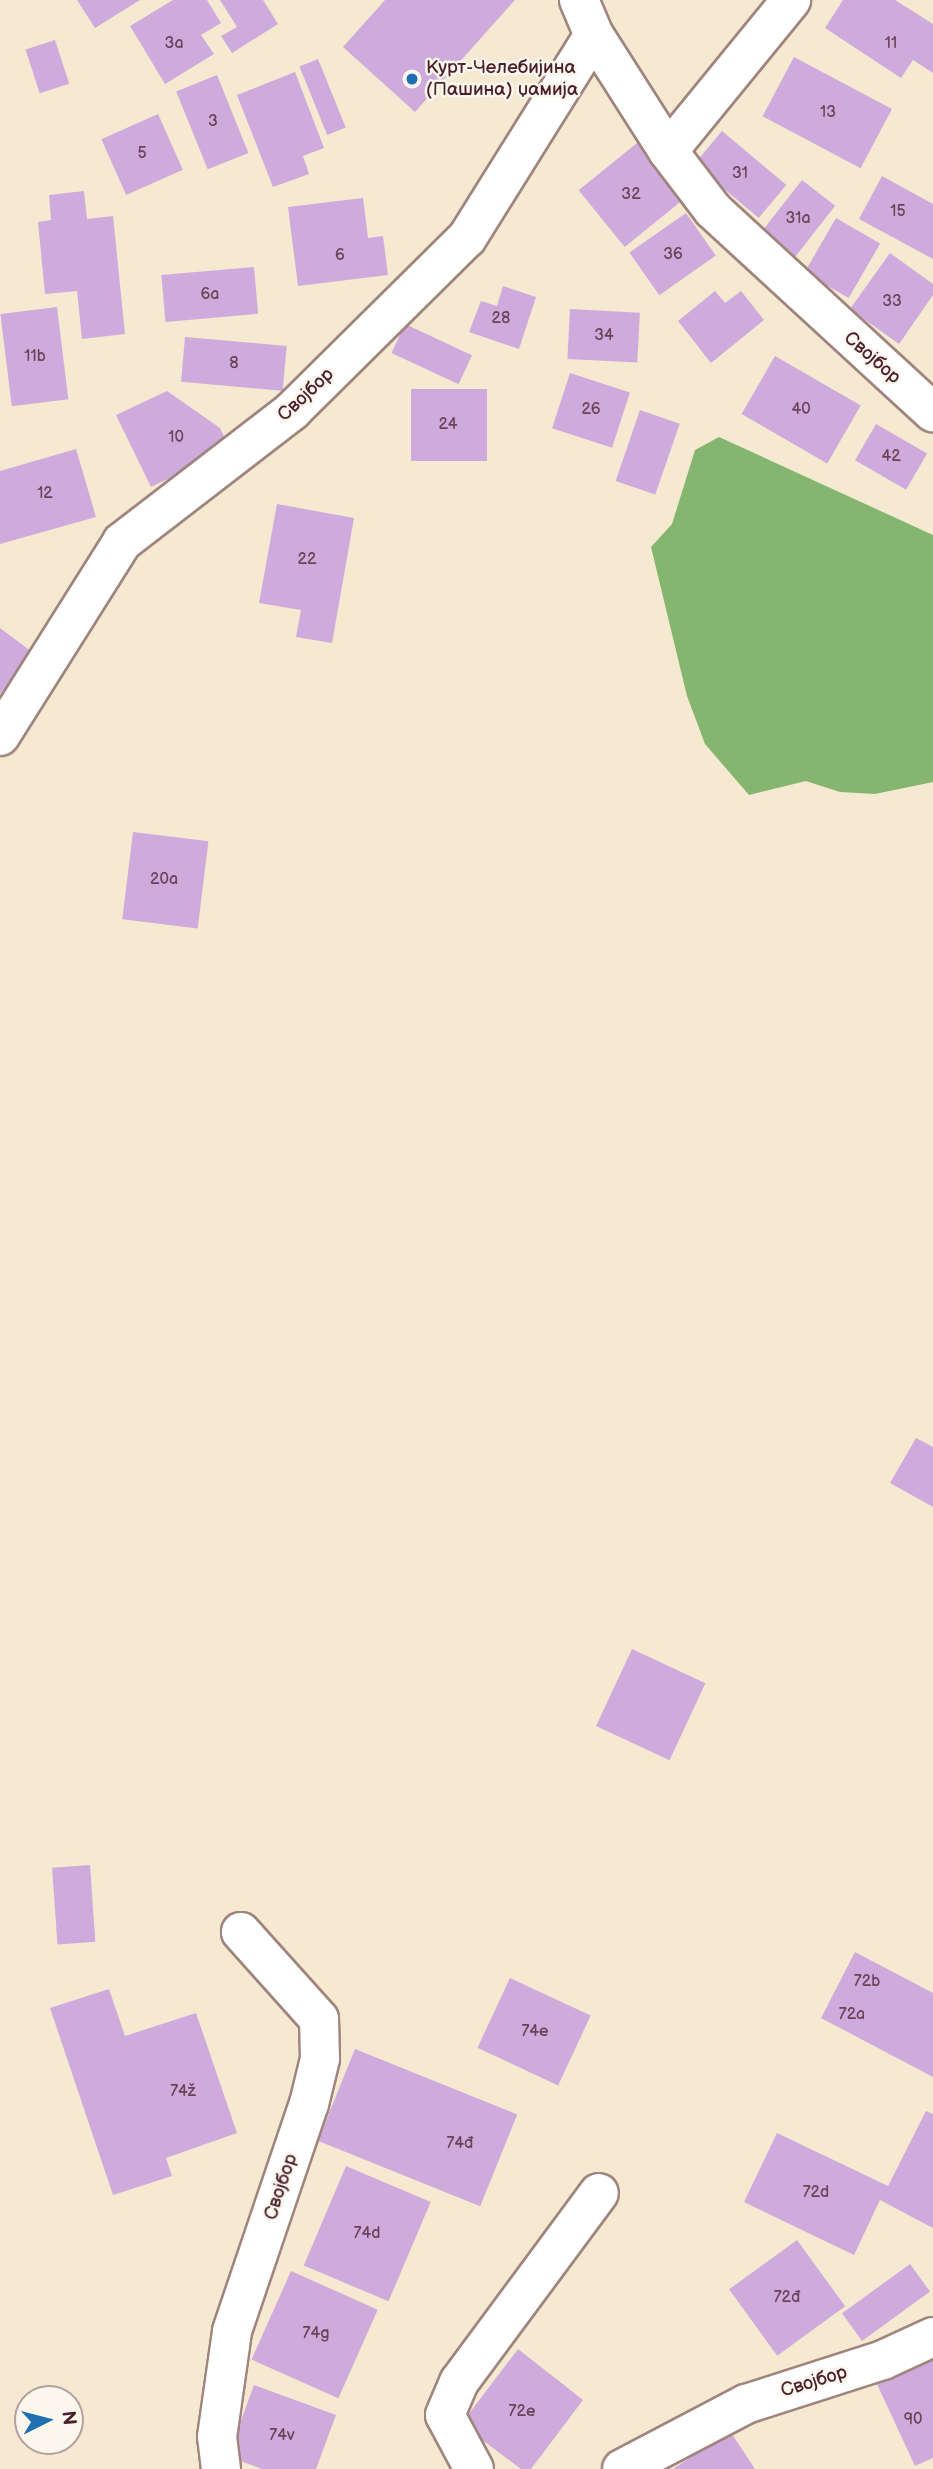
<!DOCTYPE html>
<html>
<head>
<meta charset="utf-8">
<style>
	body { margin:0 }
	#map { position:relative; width:933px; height:2469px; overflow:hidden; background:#f5e9d1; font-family:"Balsamiq Sans",sans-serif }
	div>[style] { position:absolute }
	.forest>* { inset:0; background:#84b66f }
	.building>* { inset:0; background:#ceabdc; transform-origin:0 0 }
	.roads { filter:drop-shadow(2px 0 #a0847e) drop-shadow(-2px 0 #a0847e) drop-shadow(0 2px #a0847e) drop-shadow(0 -2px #a0847e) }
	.street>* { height:38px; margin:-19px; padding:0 19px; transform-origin:19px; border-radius:19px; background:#fff }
	.dots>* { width:19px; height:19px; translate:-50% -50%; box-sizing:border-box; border:4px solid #fbf7ec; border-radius:50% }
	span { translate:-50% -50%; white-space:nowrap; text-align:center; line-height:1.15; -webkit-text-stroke:5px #fbf7ec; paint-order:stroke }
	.number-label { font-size:16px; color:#6b4257 }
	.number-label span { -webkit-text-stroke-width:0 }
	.poi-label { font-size:19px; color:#4a1f2b }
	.left { translate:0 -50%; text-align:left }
	.street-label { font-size:19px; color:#4a1f2b }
	.north { position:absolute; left:14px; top:2385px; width:70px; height:70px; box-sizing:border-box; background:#fbf7ec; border:2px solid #b4a19f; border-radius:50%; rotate:84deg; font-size:19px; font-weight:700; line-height:28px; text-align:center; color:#4a1f2b }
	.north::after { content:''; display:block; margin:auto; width:24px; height:32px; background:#1f6fb2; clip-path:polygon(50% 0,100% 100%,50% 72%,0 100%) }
</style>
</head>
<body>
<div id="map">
	<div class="forest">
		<div style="clip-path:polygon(719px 437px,933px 535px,933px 782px,875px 794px,840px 792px,806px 781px,749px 795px,705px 744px,687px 696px,651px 547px,672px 524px,695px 450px)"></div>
	</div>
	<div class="building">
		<div style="clip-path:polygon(77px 0,140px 0,95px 28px)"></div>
		<div style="clip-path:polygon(173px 0,207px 0,221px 23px,201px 35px,214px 54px,165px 84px,130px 26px)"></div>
		<div style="clip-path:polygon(220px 0,263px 0,278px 24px,232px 53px,221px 36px,237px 27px)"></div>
		<div style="clip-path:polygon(385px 0,515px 0,415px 112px,343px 47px)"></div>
		<div style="clip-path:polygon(843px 0,895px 0,933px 24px,933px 73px,913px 60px,901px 78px,825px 28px)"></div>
		<div style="left:55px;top:40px;width:46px;height:31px;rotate:72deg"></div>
		<div style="left:794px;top:57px;width:111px;height:67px;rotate:28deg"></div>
		<div style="left:318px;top:59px;width:74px;height:20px;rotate:68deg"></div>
		<div style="clip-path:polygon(295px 72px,324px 148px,303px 156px,309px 174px,273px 187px,237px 95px)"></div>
		<div style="left:217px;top:75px;width:84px;height:44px;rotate:68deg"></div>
		<div style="left:158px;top:114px;width:61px;height:62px;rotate:66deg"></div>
		<div style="left:722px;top:131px;width:84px;height:43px;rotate:40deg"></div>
		<div style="left:637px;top:143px;width:73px;height:75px;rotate:51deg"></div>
		<div style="clip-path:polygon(882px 176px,933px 204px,933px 259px,859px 219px)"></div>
		<div style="left:802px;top:180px;width:42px;height:66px;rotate:38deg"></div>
		<div style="clip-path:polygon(84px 191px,87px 219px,113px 216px,125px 334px,82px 339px,77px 291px,45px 294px,38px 222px,51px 220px,49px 195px)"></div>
		<div style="clip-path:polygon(363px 198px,368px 238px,383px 236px,388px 275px,298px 286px,288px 207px)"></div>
		<div style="left:686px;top:213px;width:52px;height:69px;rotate:55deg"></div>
		<div style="left:836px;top:218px;width:51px;height:63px;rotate:30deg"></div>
		<div style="clip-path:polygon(890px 253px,933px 284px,933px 295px,899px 344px,850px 309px)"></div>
		<div style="left:254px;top:267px;width:47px;height:93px;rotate:85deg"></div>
		<div style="clip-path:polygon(503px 286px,536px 297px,519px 349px,469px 332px,481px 301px,497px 306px)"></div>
		<div style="clip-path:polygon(715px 291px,725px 303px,741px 291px,764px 320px,711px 363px,678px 321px)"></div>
		<div style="left:57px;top:307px;width:93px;height:57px;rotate:83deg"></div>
		<div style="left:570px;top:309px;width:70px;height:50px;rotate:3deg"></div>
		<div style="left:405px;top:324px;width:74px;height:32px;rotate:25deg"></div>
		<div style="left:185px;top:337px;width:102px;height:45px;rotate:5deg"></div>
		<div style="left:775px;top:356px;width:99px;height:67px;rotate:30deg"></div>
		<div style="left:570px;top:373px;width:63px;height:58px;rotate:18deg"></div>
		<div style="left:411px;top:389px;width:76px;height:72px"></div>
		<div style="clip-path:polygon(167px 391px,220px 428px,230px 449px,151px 487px,116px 415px)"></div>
		<div style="left:640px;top:410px;width:42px;height:75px;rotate:19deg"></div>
		<div style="left:876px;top:424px;width:59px;height:42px;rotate:30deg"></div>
		<div style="clip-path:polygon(76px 449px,96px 517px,0 544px,0 471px)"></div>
		<div style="clip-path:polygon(277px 504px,354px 518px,332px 643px,296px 637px,301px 610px,259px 603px)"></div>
		<div style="clip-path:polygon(0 628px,32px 652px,0 694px)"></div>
		<div style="left:133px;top:832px;width:76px;height:88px;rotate:7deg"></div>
		<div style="clip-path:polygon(916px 1438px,933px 1447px,933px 1507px,890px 1483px)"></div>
		<div style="left:632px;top:1649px;width:81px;height:85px;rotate:25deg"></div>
		<div style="left:90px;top:1865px;width:77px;height:38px;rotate:86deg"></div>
		<div style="clip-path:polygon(855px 1952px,933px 1993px,933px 2077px,821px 2018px)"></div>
		<div style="left:510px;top:1978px;width:89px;height:77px;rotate:25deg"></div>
		<div style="clip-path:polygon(109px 1989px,125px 2036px,196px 2013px,237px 2133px,166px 2158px,172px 2176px,113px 2195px,50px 2008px)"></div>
		<div style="left:355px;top:2049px;width:175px;height:99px;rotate:22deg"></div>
		<div style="clip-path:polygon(926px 2111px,933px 2114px,933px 2228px,880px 2200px,854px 2255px,744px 2202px,777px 2133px,888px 2186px)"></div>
		<div style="left:346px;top:2166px;width:92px;height:108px;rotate:23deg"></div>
		<div style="left:797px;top:2240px;width:82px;height:84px;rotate:54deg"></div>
		<div style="left:910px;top:2264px;width:34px;height:84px;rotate:54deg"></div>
		<div style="left:291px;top:2271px;width:95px;height:97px;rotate:24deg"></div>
		<div style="clip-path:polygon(518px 2349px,583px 2400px,531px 2469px,521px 2469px,461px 2424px)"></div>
		<div style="clip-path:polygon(933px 2356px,933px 2458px,915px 2466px,876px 2382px)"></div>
		<div style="clip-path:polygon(254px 2385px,336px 2415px,316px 2469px,262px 2469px,228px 2456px)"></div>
		<div style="clip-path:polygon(730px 2431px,755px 2469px,673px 2469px)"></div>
	</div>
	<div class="roads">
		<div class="street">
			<div style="left:579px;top:0;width:38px;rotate:67deg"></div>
			<div style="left:594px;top:35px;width:138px;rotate:57.5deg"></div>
			<div style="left:668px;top:151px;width:74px;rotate:52.7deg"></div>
			<div style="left:713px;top:210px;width:299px;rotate:42.6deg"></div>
			<div style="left:668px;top:151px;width:195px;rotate:-50.8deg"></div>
			<div style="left:0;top:736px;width:229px;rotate:-57.8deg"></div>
			<div style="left:122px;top:542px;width:215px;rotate:-37.6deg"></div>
			<div style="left:292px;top:411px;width:246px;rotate:-44.7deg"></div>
			<div style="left:467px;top:238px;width:239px;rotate:-58deg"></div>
			<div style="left:221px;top:2469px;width:32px;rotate:-97deg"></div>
			<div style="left:217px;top:2437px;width:107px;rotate:-81.9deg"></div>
			<div style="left:232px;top:2331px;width:240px;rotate:-71.3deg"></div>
			<div style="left:309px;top:2104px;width:46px;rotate:-76.3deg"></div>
			<div style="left:320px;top:2059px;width:40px;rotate:-91.4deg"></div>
			<div style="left:319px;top:2019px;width:117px;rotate:-131.9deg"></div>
			<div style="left:474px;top:2469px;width:61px;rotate:-118.2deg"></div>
			<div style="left:445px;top:2415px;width:36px;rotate:-67deg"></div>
			<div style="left:459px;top:2382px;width:235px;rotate:-53.5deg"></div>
			<div style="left:622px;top:2469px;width:140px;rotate:-27.7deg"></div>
			<div style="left:746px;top:2404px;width:144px;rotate:-17.8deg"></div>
			<div style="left:883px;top:2360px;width:55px;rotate:-24.7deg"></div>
		</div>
	</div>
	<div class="dots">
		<div style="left:412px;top:79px;background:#1f6fb2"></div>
	</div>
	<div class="number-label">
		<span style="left:174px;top:44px">3a</span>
		<span style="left:891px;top:44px">11</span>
		<span style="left:828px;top:113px">13</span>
		<span style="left:213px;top:122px">3</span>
		<span style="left:142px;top:154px">5</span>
		<span style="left:740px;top:174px">31</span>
		<span style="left:631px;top:195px">32</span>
		<span style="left:898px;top:212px">15</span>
		<span style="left:798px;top:219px">31a</span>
		<span style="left:673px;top:255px">36</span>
		<span style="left:340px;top:256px">6</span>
		<span style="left:210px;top:295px">6a</span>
		<span style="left:892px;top:302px">33</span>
		<span style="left:501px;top:319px">28</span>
		<span style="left:604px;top:336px">34</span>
		<span style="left:35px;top:357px">11b</span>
		<span style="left:234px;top:364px">8</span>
		<span style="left:591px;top:410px">26</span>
		<span style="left:801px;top:410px">40</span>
		<span style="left:448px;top:425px">24</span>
		<span style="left:176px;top:438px">10</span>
		<span style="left:891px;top:457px">42</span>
		<span style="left:45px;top:494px">12</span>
		<span style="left:307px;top:560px">22</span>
		<span style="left:164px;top:880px">20a</span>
		<span style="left:867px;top:1982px">72b</span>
		<span style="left:852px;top:2015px">72a</span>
		<span style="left:535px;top:2032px">74e</span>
		<span style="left:183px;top:2092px">74ž</span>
		<span style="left:460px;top:2144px">74đ</span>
		<span style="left:816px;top:2193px">72d</span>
		<span style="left:367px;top:2234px">74d</span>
		<span style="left:787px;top:2298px">72đ</span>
		<span style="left:316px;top:2334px">74g</span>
		<span style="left:522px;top:2412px">72e</span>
		<span style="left:913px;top:2420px">90</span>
		<span style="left:282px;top:2436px">74v</span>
	</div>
	<div class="poi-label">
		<span class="left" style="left:426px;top:79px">Курт-Челебијина<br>(Пашина) џамија</span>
	</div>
	<div class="street-label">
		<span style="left:872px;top:358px;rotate:41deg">Својбор</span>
		<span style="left:306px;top:395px;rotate:-43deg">Својбор</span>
		<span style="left:281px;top:2187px;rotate:-71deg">Својбор</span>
		<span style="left:814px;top:2382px;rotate:-17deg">Својбор</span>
	</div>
	<div class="north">N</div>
</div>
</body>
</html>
